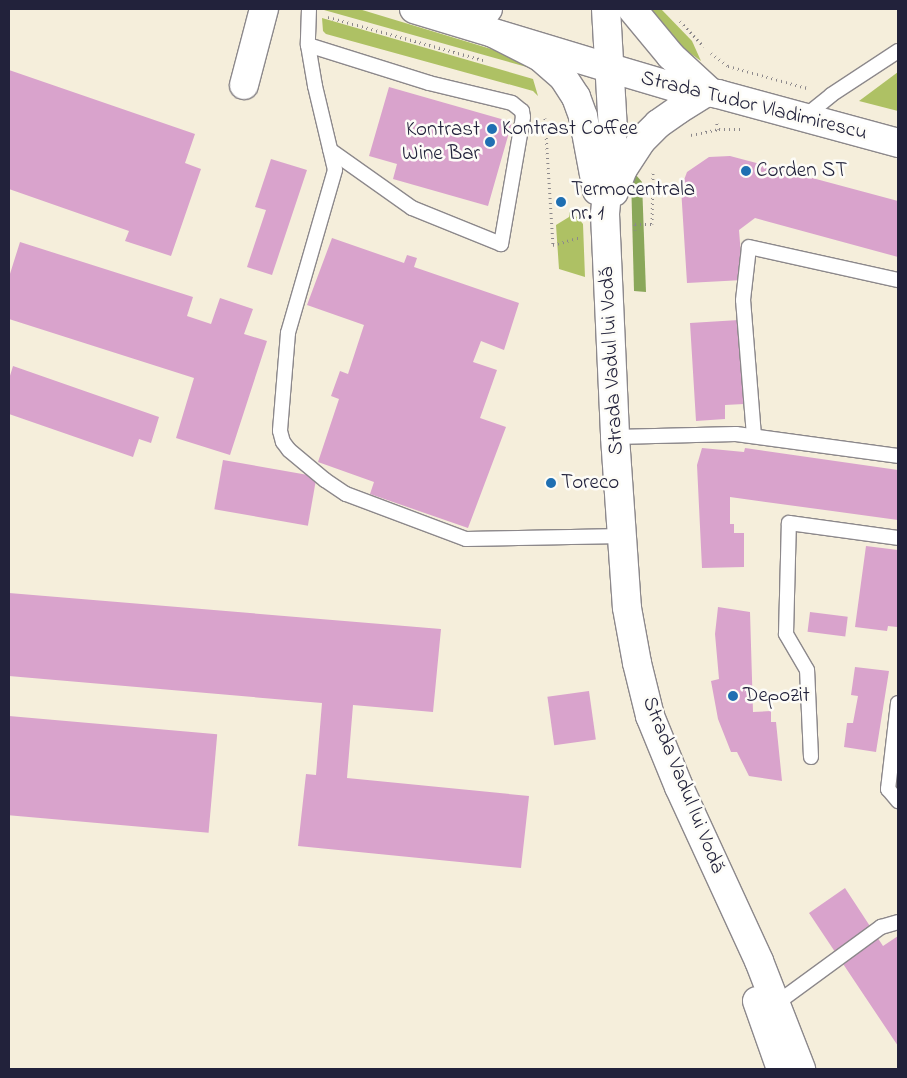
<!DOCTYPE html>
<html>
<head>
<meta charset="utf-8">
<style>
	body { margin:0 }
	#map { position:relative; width:907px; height:1078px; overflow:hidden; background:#f5eedb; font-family:"Indie Flower",sans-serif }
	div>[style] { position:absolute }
	.green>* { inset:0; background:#aec164 }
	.forest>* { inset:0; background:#8aa75a }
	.building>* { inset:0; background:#d9a3cc; transform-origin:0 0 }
	.path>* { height:3px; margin-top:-1.5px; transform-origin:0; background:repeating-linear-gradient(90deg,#8c888b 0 1px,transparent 0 5px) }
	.roads { filter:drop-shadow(1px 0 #8c888b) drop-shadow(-1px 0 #8c888b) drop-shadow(0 1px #8c888b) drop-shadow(0 -1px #8c888b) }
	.lane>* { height:14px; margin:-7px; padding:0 7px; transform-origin:7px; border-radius:7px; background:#fff }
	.street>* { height:28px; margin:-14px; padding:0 14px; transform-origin:14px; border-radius:14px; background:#fff }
	.secondary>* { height:28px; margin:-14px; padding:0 14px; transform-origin:14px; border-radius:14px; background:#fff }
	.primary>* { height:28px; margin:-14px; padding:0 14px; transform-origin:14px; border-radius:14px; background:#fff }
	.dots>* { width:14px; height:14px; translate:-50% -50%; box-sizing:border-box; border:2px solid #fdfcf7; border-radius:50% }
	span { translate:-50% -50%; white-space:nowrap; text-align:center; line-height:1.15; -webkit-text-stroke:5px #fdfcf7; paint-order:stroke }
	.street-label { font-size:21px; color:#22223b }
	.poi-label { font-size:21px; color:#22223b }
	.left { translate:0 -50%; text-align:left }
	.right { translate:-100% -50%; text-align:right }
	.frame { position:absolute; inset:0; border:10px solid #22223b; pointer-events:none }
</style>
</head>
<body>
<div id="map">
	<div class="green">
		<div style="clip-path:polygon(326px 9px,359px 9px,514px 56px,541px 71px,324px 10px)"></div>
		<div style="clip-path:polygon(650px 9px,661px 9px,692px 41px,701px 61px,680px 46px)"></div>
		<div style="clip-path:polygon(322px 18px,533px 79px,538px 96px,533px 91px,326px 34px,323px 31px)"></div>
		<div style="clip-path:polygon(898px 72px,898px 111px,859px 101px)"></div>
		<div style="clip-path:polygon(569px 212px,577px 217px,583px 224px,585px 277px,559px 269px,556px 225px,569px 217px)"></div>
	</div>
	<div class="forest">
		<div style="clip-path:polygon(636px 175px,642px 182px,646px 292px,634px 291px,631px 176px)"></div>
	</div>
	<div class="building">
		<div style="clip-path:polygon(9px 70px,195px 134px,185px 163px,201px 169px,171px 256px,125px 241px,129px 231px,9px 189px)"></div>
		<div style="clip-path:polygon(389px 87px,512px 122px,488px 206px,393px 179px,397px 164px,369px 156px)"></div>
		<div style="clip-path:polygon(730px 156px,898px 201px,898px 257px,755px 218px,739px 230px,743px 280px,687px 283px,681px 188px,687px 172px,709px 157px)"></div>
		<div style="clip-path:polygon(271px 159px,307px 170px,272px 275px,247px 267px,266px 210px,255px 207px)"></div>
		<div style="clip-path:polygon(332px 238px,404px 263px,407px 255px,417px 258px,414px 267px,519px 303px,504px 350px,481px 341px,473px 362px,497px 370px,480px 418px,506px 427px,468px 528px,370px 494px,374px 482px,318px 462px,339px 399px,331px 396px,340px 371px,348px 374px,364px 325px,307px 305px)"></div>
		<div style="clip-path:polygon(20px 242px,193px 297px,187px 316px,211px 324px,220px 298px,253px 309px,244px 334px,267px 341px,230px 455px,176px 438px,194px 378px,9px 319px,9px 277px)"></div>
		<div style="clip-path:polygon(739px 320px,744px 404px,725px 405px,725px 419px,696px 421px,690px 323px)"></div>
		<div style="clip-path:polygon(13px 366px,159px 417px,151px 443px,139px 439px,133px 457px,9px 414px,9px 379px)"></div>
		<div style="clip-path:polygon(702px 448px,744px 452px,745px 448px,898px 470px,898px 520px,730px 497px,730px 524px,734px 524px,734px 533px,744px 533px,744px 567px,702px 568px,697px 465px)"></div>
		<div style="left:223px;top:460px;width:95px;height:50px;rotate:10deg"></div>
		<div style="clip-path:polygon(866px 546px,898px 550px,897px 627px,888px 626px,887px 631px,855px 627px)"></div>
		<div style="clip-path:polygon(9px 593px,441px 629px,433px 712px,353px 705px,347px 778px,529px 796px,521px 868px,298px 846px,306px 774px,316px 775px,322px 703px,9px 676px)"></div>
		<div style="clip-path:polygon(718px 607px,750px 612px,753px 712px,771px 711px,771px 722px,776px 722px,782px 781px,749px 776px,737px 752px,731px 752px,718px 719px,711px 681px,719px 679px,715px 634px)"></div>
		<div style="left:810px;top:612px;width:38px;height:20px;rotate:7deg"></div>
		<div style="clip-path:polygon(855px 667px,889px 671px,876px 752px,844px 747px,847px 723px,853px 723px,858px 696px,851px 695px)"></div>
		<div style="left:589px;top:691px;width:49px;height:42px;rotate:82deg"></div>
		<div style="left:9px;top:716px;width:209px;height:99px;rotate:5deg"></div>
		<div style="clip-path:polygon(845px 888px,883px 946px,898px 936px,898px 1046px,809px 913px)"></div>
	</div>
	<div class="path">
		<div style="left:328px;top:17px;width:161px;rotate:15.5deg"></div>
		<div style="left:680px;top:21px;width:35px;rotate:47deg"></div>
		<div style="left:711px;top:53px;width:21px;rotate:37deg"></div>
		<div style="left:728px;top:66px;width:82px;rotate:15.6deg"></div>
		<div style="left:545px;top:118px;width:127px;rotate:86.4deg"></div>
		<div style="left:553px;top:245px;width:29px;rotate:-16deg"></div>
		<div style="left:719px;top:129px;width:21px"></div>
		<div style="left:691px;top:135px;width:29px;rotate:-12deg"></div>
		<div style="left:719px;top:129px;width:9px;rotate:-111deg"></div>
		<div style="left:635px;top:230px;width:6px;rotate:-90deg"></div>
		<div style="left:635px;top:224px;width:17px"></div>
		<div style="left:652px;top:224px;width:51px;rotate:-88.9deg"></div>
	</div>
	<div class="roads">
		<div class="lane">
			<div style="left:309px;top:9px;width:36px;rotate:92deg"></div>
			<div style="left:308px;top:45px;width:42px;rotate:80.3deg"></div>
			<div style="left:315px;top:86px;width:86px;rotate:76.6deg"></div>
			<div style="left:335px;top:170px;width:170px;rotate:106.1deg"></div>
			<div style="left:288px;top:333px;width:98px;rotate:94.7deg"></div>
			<div style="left:280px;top:431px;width:11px;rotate:75deg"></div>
			<div style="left:283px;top:442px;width:10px;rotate:53deg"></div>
			<div style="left:289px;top:450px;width:47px;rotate:39.8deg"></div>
			<div style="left:325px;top:480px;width:25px;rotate:34deg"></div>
			<div style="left:346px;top:494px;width:128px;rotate:20.6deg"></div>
			<div style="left:466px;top:539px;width:157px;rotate:-1.1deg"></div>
			<div style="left:308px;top:45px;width:127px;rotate:17.4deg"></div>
			<div style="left:429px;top:83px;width:85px;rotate:13.5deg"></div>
			<div style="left:512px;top:103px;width:13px;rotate:39deg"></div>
			<div style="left:522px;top:111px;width:6px;rotate:81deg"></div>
			<div style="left:523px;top:117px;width:129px;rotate:99.8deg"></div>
			<div style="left:501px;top:244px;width:96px;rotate:-158deg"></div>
			<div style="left:412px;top:208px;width:100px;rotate:-144.7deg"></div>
			<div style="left:803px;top:118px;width:36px;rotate:-39deg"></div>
			<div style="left:831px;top:95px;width:80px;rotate:-33.3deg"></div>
			<div style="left:754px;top:436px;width:136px;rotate:-94.6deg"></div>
			<div style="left:743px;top:300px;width:53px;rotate:-83.5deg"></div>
			<div style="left:749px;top:247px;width:153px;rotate:12.5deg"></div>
			<div style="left:615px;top:437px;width:121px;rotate:-1.4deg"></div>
			<div style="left:736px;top:434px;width:163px;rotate:7.7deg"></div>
			<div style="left:898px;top:703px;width:87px;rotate:96.6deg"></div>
			<div style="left:888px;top:789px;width:16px;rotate:50deg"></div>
			<div style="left:811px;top:757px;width:87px;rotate:-92.6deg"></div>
			<div style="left:807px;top:670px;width:42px;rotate:-120.3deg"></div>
			<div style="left:786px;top:634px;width:111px;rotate:-88.5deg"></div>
			<div style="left:789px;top:523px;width:110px;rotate:7.8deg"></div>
			<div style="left:777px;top:1003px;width:129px;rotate:-36.2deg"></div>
			<div style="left:881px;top:927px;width:18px;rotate:-16deg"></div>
		</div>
		<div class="street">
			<div style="left:244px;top:85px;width:79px;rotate:-75.3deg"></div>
		</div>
		<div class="secondary">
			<div style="left:610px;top:68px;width:67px;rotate:16.5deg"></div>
			<div style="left:674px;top:87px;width:45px;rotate:9deg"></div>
			<div style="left:718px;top:94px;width:187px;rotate:15.2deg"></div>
		</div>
		<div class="primary">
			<div style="left:414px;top:9px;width:205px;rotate:16.8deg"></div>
			<div style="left:606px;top:9px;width:120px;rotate:86.7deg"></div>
			<div style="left:613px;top:129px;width:85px;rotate:95.4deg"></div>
			<div style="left:605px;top:214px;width:223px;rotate:87.4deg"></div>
			<div style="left:615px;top:437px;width:171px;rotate:86deg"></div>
			<div style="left:627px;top:608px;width:56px;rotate:79.7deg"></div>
			<div style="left:637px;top:663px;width:55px;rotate:76.2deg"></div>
			<div style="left:650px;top:716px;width:77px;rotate:67.8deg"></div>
			<div style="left:679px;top:787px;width:192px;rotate:65.3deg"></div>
			<div style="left:759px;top:961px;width:116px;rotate:68.7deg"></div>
			<div style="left:447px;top:11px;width:41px;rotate:-2.8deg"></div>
			<div style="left:489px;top:31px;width:57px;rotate:27deg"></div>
			<div style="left:540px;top:57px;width:30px;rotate:41deg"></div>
			<div style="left:563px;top:77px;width:24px;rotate:57deg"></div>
			<div style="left:576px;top:97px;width:20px;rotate:70deg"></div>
			<div style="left:583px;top:116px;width:76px;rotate:79.4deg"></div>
			<div style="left:614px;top:192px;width:25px;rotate:-69deg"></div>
			<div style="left:623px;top:169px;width:33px;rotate:-57deg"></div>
			<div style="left:641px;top:141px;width:24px;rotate:-45deg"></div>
			<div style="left:658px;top:124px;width:24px;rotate:-35deg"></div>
			<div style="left:678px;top:110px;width:36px;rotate:-32deg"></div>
			<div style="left:709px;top:91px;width:52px;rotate:-137.4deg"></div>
			<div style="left:671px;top:56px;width:61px;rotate:-129.7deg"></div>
			<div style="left:757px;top:1001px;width:72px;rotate:70.6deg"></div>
		</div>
	</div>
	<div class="dots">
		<div style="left:492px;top:129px;background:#1f6fb2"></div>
		<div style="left:490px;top:142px;background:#1f6fb2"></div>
		<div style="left:746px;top:171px;background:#1f6fb2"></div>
		<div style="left:561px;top:202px;background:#1f6fb2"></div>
		<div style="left:551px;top:483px;background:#1f6fb2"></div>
		<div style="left:733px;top:696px;background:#1f6fb2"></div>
	</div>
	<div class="street-label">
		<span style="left:754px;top:106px;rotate:14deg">Strada Tudor Vladimirescu</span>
		<span style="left:612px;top:361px;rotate:-93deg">Strada Vadul lui Vodă</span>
		<span style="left:683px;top:785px;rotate:68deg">Strada Vadul lui Vodă</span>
	</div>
	<div class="poi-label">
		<span class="left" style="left:502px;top:129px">Kontrast Coffee</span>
		<span class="right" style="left:480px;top:142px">Kontrast<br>Wine Bar</span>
		<span class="left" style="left:756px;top:171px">Corden ST</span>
		<span class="left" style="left:571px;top:202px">Termocentrala<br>nr. 1</span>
		<span class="left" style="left:561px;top:483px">Toreco</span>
		<span class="left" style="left:743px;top:696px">Depozit</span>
	</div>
	<div class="frame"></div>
</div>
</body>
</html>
